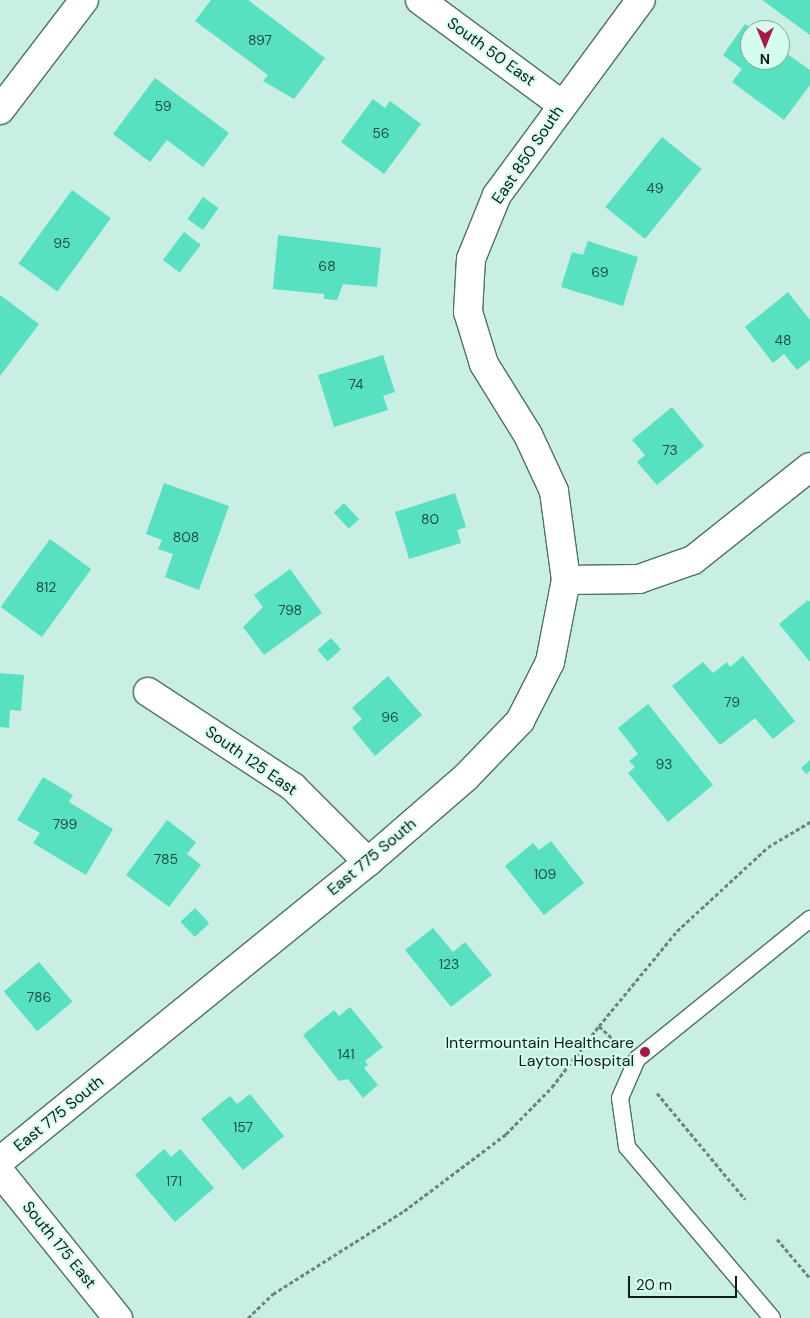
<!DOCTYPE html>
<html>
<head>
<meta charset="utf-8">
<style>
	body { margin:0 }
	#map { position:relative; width:810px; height:1318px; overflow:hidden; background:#c9eee3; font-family:"DM Sans",sans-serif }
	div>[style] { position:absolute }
	.building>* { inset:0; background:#58e1c0; transform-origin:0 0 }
	.path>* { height:3px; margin-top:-1.5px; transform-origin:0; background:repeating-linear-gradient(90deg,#6c867e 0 4px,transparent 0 6.5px) }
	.roads { filter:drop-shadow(1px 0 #4f7167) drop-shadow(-1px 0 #4f7167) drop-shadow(0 1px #4f7167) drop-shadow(0 -1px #4f7167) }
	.lane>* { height:16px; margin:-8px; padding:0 8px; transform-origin:8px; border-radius:8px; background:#fff }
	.street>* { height:28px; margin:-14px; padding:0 14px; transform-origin:14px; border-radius:14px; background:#fff }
	.dots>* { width:14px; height:14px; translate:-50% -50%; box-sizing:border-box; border:2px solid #d6fcf0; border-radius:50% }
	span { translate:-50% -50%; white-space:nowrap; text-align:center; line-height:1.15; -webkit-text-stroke:4px #d6fcf0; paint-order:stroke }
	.number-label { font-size:14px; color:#214e43 }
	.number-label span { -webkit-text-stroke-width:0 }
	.street-label { font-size:16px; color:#0f1d19 }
	.poi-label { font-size:16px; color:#0f1d19 }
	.right { translate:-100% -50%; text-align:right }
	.north { position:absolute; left:740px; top:20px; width:50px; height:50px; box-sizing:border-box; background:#d6fcf0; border:1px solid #86a39a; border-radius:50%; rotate:180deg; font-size:14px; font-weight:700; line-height:20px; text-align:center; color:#0f1d19 }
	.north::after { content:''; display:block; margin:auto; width:18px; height:22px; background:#ab1744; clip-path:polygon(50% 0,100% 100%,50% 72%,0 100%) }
	.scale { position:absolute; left:628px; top:1276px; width:109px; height:22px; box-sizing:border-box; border:2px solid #0f1d19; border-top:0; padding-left:6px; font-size:15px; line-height:18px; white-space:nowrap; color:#0f1d19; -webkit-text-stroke:4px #d6fcf0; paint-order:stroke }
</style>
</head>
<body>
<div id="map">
	<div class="building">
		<div style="clip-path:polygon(211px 0,248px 0,325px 58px,294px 99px,263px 81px,268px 75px,195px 21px)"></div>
		<div style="clip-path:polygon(762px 0,810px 0,810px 35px)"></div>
		<div style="clip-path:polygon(745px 24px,754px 30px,750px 30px,750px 60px,780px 60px,780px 49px,810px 70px,810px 85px,784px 120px,732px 82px,742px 69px,723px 55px)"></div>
		<div style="clip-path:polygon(155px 78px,229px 133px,203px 167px,167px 140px,150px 162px,113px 134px)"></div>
		<div style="clip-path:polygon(373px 99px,385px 108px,390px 101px,421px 124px,384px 174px,341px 142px)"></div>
		<div style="left:662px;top:137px;width:51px;height:90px;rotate:39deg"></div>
		<div style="left:72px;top:190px;width:48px;height:91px;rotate:36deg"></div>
		<div style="left:203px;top:197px;width:19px;height:27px;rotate:35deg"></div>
		<div style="left:184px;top:232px;width:21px;height:35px;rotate:37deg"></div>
		<div style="clip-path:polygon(278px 235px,381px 248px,377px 287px,343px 284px,337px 300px,324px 299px,324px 294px,273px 289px)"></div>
		<div style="clip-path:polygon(588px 241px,638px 257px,623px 306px,561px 287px,572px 252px,583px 255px)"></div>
		<div style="clip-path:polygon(788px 292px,810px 320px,810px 360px,797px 370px,784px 354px,773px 363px,745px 327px)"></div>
		<div style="clip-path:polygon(0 295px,39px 324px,0 376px)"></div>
		<div style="clip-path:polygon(383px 355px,395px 392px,383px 396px,388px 410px,334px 427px,318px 375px)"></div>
		<div style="clip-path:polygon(672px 407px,704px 446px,657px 485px,637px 462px,645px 455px,632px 440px)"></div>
		<div style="clip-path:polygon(164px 483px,229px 506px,199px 590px,165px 577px,173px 554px,158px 549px,162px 540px,146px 534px)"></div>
		<div style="clip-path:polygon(455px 493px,466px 527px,457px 530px,461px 543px,409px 559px,395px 512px)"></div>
		<div style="left:344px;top:503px;width:22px;height:14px;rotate:47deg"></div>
		<div style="left:50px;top:539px;width:51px;height:84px;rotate:36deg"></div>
		<div style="clip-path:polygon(290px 569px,322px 613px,264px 655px,243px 627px,263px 607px,254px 595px)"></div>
		<div style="clip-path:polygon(808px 600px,810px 602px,810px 662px,779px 624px)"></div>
		<div style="left:331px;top:638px;width:15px;height:18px;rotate:48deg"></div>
		<div style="clip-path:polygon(743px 656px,795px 721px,773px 739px,755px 718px,720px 745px,672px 686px,703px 662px,713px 673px,727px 662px,730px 667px)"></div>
		<div style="clip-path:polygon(0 673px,24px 675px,21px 711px,10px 710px,9px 728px,0 727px)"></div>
		<div style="clip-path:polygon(388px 676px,422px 715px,375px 756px,352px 728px,362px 719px,352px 708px)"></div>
		<div style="clip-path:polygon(648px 704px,713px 785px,668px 822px,628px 773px,635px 767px,629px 761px,638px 754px,618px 728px)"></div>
		<div style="clip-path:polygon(810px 760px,810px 771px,806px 774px,801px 768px)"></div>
		<div style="clip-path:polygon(43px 777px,73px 795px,69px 802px,113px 829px,86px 875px,33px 843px,40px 833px,17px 820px)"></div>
		<div style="clip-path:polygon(167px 820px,196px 842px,187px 854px,201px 865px,169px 907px,126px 875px)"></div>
		<div style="clip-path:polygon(551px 841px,584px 883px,544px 915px,505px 866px,533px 843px,539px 850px)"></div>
		<div style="left:195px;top:908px;width:21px;height:20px;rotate:47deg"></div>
		<div style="clip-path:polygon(433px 928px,453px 952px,465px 942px,492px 975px,451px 1007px,405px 950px)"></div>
		<div style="left:39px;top:962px;width:52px;height:46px;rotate:50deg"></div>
		<div style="clip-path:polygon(350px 1007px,383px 1047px,365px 1061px,368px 1065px,364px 1068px,378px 1085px,363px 1098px,348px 1079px,339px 1081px,303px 1035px,334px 1010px,339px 1016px)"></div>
		<div style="clip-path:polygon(250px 1094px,284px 1136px,243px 1170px,201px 1119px,230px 1096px,237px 1104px)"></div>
		<div style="clip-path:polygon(164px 1149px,171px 1157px,180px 1149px,214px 1188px,175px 1222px,135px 1175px)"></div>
	</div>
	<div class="path">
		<div style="left:599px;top:1026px;width:123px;rotate:-50.6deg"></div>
		<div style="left:677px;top:931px;width:124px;rotate:-42.7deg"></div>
		<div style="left:768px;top:847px;width:49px;rotate:-30.8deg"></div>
		<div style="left:657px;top:1093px;width:138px;rotate:50.3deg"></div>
		<div style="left:777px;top:1239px;width:51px;rotate:49.8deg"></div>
		<div style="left:248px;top:1318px;width:35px;rotate:-44deg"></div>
		<div style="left:273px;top:1294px;width:155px;rotate:-32.4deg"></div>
		<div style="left:404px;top:1211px;width:128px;rotate:-37deg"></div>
		<div style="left:506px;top:1134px;width:66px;rotate:-45.6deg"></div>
		<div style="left:552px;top:1087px;width:77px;rotate:-52.4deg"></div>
		<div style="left:599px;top:1026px;width:22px;rotate:43deg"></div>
	</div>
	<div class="roads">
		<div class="lane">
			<div style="left:772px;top:1318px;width:224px;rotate:-130.3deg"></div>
			<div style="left:627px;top:1147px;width:49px;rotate:-98.1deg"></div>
			<div style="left:620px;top:1098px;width:43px;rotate:-66.4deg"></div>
			<div style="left:637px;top:1059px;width:223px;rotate:-39deg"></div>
		</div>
		<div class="street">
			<div style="left:420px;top:0;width:175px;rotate:36.4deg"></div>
			<div style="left:0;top:110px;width:138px;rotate:-52.6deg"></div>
			<div style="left:566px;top:580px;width:73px;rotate:-0.8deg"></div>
			<div style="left:639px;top:579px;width:57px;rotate:-19.4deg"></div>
			<div style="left:693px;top:560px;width:149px;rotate:-38.5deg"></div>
			<div style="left:148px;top:692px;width:173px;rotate:33.2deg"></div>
			<div style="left:293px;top:787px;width:106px;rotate:45deg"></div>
			<div style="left:0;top:1161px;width:474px;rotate:-39.1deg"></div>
			<div style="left:368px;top:862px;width:130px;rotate:-40.9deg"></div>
			<div style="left:466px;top:777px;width:78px;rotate:-46deg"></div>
			<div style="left:520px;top:721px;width:66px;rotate:-63deg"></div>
			<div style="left:550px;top:662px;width:84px;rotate:-79deg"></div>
			<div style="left:566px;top:580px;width:90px;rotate:-97.7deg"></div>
			<div style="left:554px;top:491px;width:62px;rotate:-114.9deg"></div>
			<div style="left:528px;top:435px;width:84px;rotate:-121.8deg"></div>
			<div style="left:484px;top:364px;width:54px;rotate:-107.1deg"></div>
			<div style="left:468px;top:312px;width:53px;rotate:-86.8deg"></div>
			<div style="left:471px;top:259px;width:69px;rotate:-67.9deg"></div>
			<div style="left:497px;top:195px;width:242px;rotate:-53.6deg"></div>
			<div style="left:0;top:1172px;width:188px;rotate:51.1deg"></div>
		</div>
	</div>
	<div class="dots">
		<div style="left:645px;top:1052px;background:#ab1744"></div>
	</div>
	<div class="number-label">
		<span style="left:260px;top:40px">897</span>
		<span style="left:163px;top:106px">59</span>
		<span style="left:381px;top:133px">56</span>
		<span style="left:655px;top:188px">49</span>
		<span style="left:62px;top:243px">95</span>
		<span style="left:327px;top:266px">68</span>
		<span style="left:600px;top:272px">69</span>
		<span style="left:783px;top:340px">48</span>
		<span style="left:356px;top:384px">74</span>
		<span style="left:670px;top:450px">73</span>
		<span style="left:430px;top:519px">80</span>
		<span style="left:186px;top:537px">808</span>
		<span style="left:46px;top:587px">812</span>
		<span style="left:290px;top:610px">798</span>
		<span style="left:732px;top:702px">79</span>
		<span style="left:390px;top:717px">96</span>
		<span style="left:664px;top:764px">93</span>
		<span style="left:65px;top:824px">799</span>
		<span style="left:166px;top:859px">785</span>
		<span style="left:545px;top:874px">109</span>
		<span style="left:449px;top:964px">123</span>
		<span style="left:39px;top:997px">786</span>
		<span style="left:346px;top:1054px">141</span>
		<span style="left:243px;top:1127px">157</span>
		<span style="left:174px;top:1181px">171</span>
	</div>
	<div class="street-label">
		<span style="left:491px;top:52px;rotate:36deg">South 50 East</span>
		<span style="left:528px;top:155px;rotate:-56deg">East 850 South</span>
		<span style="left:251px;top:761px;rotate:35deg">South 125 East</span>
		<span style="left:372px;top:857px;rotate:-40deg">East 775 South</span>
		<span style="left:59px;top:1114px;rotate:-39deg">East 775 South</span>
		<span style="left:59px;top:1245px;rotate:51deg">South 175 East</span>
	</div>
	<div class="poi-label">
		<span class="right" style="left:634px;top:1052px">Intermountain Healthcare<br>Layton Hospital</span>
	</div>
	<div class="north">N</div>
	<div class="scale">20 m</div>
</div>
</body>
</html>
